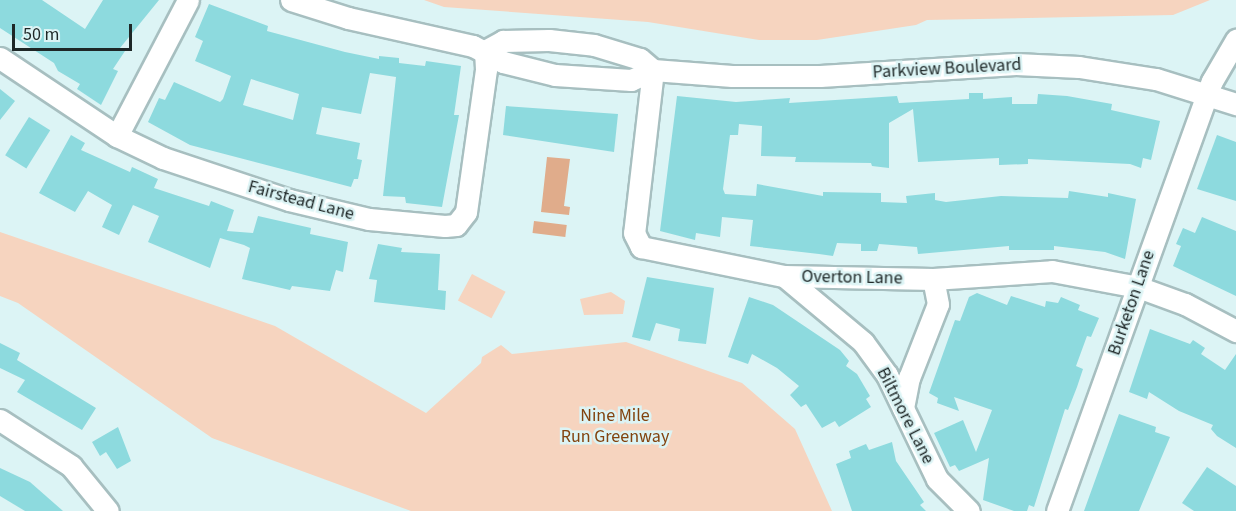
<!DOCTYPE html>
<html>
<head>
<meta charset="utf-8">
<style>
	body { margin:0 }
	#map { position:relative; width:1236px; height:511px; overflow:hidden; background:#dcf4f5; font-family:"Source Sans 3",sans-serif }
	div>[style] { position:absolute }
	.green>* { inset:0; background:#f6d4bf; transform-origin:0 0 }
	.water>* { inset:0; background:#e0ac8b; transform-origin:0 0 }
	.building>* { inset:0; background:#8ddade; transform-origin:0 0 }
	.roads { filter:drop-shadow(2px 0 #a7bfc0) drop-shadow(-2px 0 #a7bfc0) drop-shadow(0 2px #a7bfc0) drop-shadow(0 -2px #a7bfc0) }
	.minor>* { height:21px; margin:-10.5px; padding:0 10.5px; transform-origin:10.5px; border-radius:10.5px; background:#fff }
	span { translate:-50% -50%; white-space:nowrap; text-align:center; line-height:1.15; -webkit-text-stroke:5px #dcf4f5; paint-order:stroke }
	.street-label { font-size:18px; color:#1e2727 }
	.park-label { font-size:18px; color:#82430f }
	.scale { position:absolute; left:12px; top:24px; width:120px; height:27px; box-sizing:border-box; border:3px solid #1e2727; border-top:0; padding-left:8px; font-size:18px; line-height:21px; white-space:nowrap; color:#1e2727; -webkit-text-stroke:4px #dcf4f5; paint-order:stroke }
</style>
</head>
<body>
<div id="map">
	<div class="green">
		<div style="clip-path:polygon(424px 0,1210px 0,1173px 15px,927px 20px,916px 25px,817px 40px,759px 40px,648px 22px,444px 7px)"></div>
		<div style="clip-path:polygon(0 232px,275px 326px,426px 413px,481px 363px,482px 357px,501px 345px,512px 354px,626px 342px,742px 383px,795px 429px,832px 511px,411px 511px,212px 438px,18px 303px,0 296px)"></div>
		<div style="left:472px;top:274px;width:38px;height:30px;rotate:28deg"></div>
		<div style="clip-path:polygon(611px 292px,625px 301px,623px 314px,584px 315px,580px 299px)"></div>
	</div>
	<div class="water">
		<div style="clip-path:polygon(547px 157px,570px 159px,564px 206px,570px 207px,569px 215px,541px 212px)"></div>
		<div style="left:534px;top:221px;width:33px;height:12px;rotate:7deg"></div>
	</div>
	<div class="building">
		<div style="clip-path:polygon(0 0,42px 0,85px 29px,103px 0,159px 0,120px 48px,125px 51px,113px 69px,118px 71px,101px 105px,77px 89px,80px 84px,58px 71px,54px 63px,0 28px)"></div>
		<div style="clip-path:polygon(evenodd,209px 4px,268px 26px,267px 31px,345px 52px,379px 59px,379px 56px,399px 58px,399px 63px,425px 66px,426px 61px,461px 66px,454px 115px,459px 115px,442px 207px,406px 203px,405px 197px,383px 196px,396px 77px,370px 73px,361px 114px,322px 107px,316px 134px,360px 143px,357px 159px,362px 160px,358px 179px,354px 179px,351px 187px,190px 145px,148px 122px,159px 98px,165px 100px,174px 82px,220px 102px,223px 99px,231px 76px,195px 61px,203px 41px,195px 37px,209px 4px,251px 79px,299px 94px,293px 120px,243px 105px,251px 79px)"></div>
		<div style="clip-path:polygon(0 89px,15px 101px,0 120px)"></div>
		<div style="clip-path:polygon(969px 93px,983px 93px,983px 99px,1012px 97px,1012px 104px,1037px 104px,1038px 94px,1067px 96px,1112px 104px,1111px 110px,1160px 121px,1151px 160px,1143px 158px,1141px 168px,1130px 164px,1028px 159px,1028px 164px,999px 165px,999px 158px,918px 162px,913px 109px,889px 123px,889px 168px,872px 166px,871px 163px,795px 162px,796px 157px,761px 156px,762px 126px,739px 124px,738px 135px,730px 135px,723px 189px,725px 194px,756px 196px,757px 184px,823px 196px,823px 192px,881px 193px,881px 202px,907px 203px,906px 196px,935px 193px,935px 200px,946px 202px,1001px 196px,1068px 198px,1069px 191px,1108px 197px,1108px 193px,1136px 199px,1125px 259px,1105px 252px,1054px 246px,1054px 250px,1009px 250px,1009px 246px,918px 254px,917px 247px,879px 244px,877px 251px,861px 251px,861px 244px,837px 243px,833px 256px,819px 254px,750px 246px,753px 220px,722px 217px,720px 237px,696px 233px,695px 240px,660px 231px,677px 96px,736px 102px,790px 98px,789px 103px,897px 96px,899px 103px,969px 99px)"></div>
		<div style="clip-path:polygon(506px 106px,618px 114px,614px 152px,503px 135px)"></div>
		<div style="left:29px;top:117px;width:25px;height:45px;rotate:32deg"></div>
		<div style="clip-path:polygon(71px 135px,85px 143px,81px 150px,130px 172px,132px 167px,158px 179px,154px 188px,209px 206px,211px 201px,234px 210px,227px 231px,253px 233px,258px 216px,311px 228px,310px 234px,348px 242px,343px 272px,336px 270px,330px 291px,292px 286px,290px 290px,242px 279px,250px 248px,244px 245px,220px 238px,210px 268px,148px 242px,159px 216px,133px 205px,119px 235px,102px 227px,112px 205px,88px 191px,75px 212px,39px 193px)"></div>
		<div style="clip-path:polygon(1217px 135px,1236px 142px,1236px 201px,1197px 189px)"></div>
		<div style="clip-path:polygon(1202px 217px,1236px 231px,1236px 296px,1173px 266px,1181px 246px,1176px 244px,1183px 228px,1195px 233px)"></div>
		<div style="clip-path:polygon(378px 244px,402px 248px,401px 252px,440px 254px,438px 290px,446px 291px,445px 310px,374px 302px,377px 280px,369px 279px)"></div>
		<div style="clip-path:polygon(647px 277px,714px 288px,706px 344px,678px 341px,680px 329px,656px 323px,650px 341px,632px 337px)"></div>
		<div style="clip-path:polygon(977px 293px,1007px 305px,1011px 296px,1045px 307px,1046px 301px,1058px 303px,1061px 297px,1080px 305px,1078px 310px,1099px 318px,1091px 337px,1087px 336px,1076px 366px,1083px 369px,1077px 387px,1068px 410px,1065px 409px,1034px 507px,1029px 505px,1027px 511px,1014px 511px,983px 500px,989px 458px,959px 471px,955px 465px,950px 467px,934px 433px,963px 420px,976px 452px,992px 410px,954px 397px,959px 411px,937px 403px,938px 398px,929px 393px,955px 320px,960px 321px,969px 297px)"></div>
		<div style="clip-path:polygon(749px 297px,773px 305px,840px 350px,849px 361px,846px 366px,857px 374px,870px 396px,866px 399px,871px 407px,839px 427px,835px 421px,822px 428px,806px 404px,801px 407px,790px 395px,799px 386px,777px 368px,752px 354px,748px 364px,728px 357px)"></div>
		<div style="clip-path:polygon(1150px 329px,1190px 344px,1193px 340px,1205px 348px,1201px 354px,1225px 370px,1236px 354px,1236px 448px,1217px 436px,1211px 429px,1213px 425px,1179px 411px,1149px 392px,1147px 399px,1129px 392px)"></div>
		<div style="clip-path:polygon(0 343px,20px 353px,17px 360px,96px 408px,82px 430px,17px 392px,25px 380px,0 368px)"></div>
		<div style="clip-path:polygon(1119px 414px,1156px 427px,1155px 432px,1170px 437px,1139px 511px,1084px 511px)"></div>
		<div style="clip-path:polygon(118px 427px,131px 461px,117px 469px,106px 452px,100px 456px,92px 442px)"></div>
		<div style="clip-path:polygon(892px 442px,896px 461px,924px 502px,920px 505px,926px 511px,852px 511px,836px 464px,851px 458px,849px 451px,866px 444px,869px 450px)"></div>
		<div style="clip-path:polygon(1207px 467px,1236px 486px,1236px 511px,1194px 511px,1182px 503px)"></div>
		<div style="clip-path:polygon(0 468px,30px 482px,63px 511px,25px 511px,0 496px)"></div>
	</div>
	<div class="roads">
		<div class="minor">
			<div style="left:291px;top:0;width:60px;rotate:17.5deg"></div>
			<div style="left:348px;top:18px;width:128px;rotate:12.6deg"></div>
			<div style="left:473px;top:46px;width:34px;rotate:28deg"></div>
			<div style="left:503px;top:62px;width:54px;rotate:14deg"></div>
			<div style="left:555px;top:75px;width:76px;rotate:3.8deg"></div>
			<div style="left:631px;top:80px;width:24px;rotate:-24deg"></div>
			<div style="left:485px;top:51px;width:21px;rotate:-29deg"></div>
			<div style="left:503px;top:41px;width:46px;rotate:-1.2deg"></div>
			<div style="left:549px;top:40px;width:45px;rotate:6.3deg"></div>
			<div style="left:594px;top:45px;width:48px;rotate:16.9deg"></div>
			<div style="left:640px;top:59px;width:17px;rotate:40deg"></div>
			<div style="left:653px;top:70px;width:79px;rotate:4.3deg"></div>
			<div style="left:732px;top:76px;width:88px"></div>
			<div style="left:820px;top:76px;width:196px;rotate:-3.5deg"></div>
			<div style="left:1016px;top:64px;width:63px;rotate:2.7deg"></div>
			<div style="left:1079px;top:67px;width:78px;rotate:8.9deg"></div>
			<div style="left:1156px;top:79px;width:84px;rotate:17.4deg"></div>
			<div style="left:0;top:58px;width:141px;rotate:33.7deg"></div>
			<div style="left:117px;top:136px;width:51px;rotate:25.6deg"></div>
			<div style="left:163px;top:158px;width:133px;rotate:18.4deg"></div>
			<div style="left:289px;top:200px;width:82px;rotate:13.4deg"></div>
			<div style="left:369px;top:219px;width:76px;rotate:5.3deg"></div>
			<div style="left:445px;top:226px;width:11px;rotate:-5deg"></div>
			<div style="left:456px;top:225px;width:16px;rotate:-52deg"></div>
			<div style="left:466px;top:212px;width:144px;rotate:-82deg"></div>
			<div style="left:486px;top:69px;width:18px;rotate:-93deg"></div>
			<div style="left:653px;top:70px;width:164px;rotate:96.6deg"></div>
			<div style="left:634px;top:233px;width:16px;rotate:63deg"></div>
			<div style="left:641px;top:247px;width:146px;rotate:11.5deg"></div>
			<div style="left:784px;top:276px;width:149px;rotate:1.2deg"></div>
			<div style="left:933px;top:279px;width:119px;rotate:-3.8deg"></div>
			<div style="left:1052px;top:271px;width:87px;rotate:10.5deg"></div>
			<div style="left:1138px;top:287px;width:50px;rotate:19.9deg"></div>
			<div style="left:1185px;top:304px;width:58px;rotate:27.9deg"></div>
			<div style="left:117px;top:136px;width:153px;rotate:-62.4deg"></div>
			<div style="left:784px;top:276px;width:103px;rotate:39.9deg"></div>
			<div style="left:863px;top:342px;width:41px;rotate:54deg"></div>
			<div style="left:887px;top:375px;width:115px;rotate:64.3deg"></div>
			<div style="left:937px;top:479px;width:45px;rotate:45deg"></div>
			<div style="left:903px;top:408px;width:31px;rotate:-79deg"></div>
			<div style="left:909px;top:378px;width:79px;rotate:-68.6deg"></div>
			<div style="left:938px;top:304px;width:25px;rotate:-101deg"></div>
			<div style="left:0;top:420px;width:85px;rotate:32.9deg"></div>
			<div style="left:71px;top:466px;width:58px;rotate:50.6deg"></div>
			<div style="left:1057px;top:511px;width:457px;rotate:-70.2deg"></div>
			<div style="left:1212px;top:81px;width:48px;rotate:-59.7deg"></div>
		</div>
	</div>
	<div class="street-label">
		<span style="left:947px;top:69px;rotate:-3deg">Parkview Boulevard</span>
		<span style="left:301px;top:201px;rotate:15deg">Fairstead Lane</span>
		<span style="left:852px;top:278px;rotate:1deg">Overton Lane</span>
		<span style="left:1132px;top:303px;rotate:-71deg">Burketon Lane</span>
		<span style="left:905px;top:416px;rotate:63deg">Biltmore Lane</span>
	</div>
	<div class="park-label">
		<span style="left:615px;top:427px">Nine Mile<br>Run Greenway</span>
	</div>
	<div class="scale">50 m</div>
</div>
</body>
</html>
